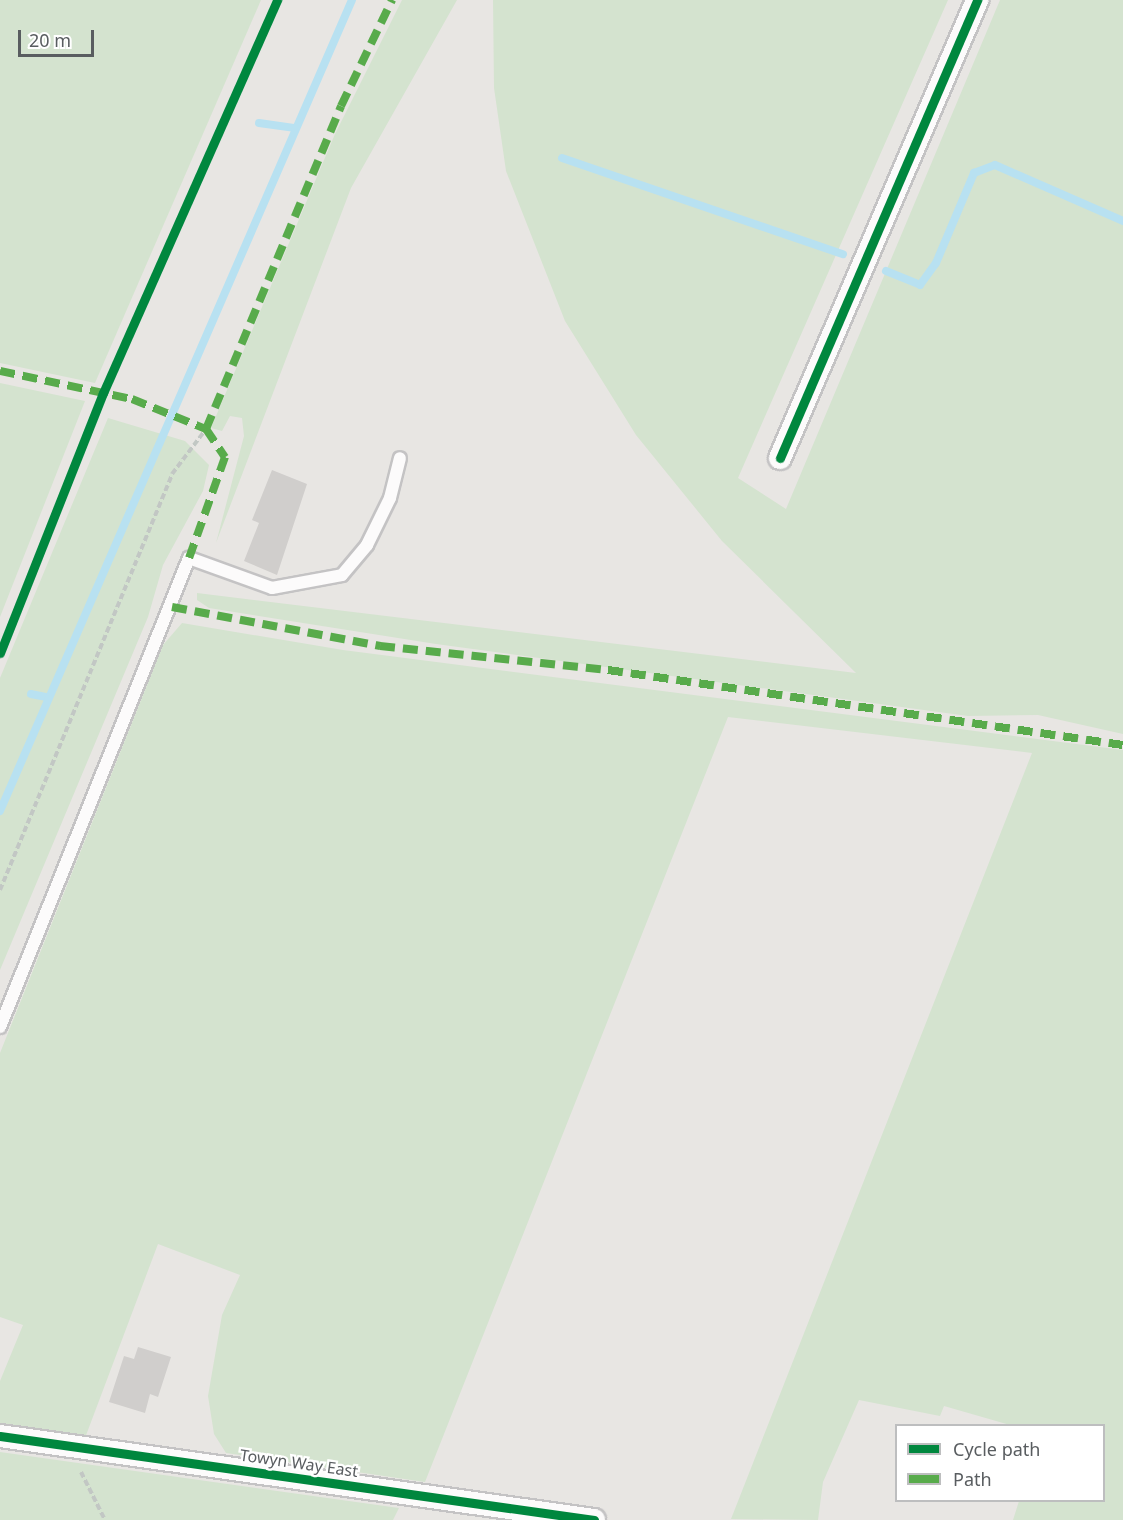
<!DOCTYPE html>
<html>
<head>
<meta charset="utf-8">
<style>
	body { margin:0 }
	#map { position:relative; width:1123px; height:1520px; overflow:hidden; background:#e8e6e3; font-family:"Noto Sans",sans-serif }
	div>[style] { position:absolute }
	.green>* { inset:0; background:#d4e3cf }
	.stream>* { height:8px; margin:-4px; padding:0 4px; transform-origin:4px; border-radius:4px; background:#b8e1f1 }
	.building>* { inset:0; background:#d0cecc }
	.path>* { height:4px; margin-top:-2px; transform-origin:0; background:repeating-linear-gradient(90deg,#c2c7c4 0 6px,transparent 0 9px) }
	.roads { filter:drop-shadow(2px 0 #c4c3c4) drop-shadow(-2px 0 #c4c3c4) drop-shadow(0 2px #c4c3c4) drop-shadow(0 -2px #c4c3c4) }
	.service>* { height:12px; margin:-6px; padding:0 6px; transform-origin:6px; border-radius:6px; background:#fcfbfb }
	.minor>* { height:22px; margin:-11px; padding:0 11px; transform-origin:11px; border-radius:11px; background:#fcfbfb }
	.quiet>* { height:8px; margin-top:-4px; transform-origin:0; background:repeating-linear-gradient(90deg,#58ab4b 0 15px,transparent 0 23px) }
	.cycleway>* { height:9px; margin:-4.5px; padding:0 4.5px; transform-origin:4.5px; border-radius:4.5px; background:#00873e }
	span { translate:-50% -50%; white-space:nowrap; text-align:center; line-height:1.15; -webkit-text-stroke:4.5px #fff; paint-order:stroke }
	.street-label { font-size:16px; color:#595d60 }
	.legend { position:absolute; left:895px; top:1424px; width:210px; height:78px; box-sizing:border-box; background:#fff; border:2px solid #bdbebf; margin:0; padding:8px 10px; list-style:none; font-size:18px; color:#595d60 }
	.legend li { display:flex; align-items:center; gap:12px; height:30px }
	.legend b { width:30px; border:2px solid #bdbebf }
	.scale { position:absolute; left:18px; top:30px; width:76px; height:27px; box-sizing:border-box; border:3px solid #595d60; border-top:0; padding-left:8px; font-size:18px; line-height:21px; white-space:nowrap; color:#595d60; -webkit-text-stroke:4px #fff; paint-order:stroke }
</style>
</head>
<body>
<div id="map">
	<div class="green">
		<div style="clip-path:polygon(0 0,261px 0,95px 383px,0 363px)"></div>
		<div style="clip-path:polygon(402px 0,457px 0,351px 188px,216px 543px,244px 436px,242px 418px,230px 416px,222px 431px,211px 428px,335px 134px)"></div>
		<div style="clip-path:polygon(493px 0,948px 0,738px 478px,786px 509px,1000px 0,1123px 0,1123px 734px,1038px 715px,968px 716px,436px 644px,209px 608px,197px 600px,197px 593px,856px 673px,722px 541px,636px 435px,565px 321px,506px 171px,494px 88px)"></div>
		<div style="clip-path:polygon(0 383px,85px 401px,0 617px)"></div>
		<div style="clip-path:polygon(108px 418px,185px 441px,209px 465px,203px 491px,163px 565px,148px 617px,0 970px,0 678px)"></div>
		<div style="clip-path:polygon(182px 623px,343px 650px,1123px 750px,1123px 1520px,1013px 1520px,1019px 1501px,1104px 1500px,1104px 1426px,1010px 1425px,944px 1406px,940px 1416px,859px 1400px,823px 1482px,818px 1520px,731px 1519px,1032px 753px,728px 717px,425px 1482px,226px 1453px,214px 1434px,208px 1396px,222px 1315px,240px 1275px,158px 1244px,85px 1438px,0 1425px,0 1381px,23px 1325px,0 1317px,0 1053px,163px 645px)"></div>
		<div style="clip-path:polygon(0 1452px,399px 1508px,393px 1520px,0 1520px)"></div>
	</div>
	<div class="stream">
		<div style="left:259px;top:123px;width:35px;rotate:8deg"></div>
		<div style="left:562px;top:158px;width:297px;rotate:18.9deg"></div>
		<div style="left:886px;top:271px;width:37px;rotate:22deg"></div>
		<div style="left:920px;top:285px;width:27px;rotate:-54deg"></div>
		<div style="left:936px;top:263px;width:98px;rotate:-67.1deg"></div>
		<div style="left:974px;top:173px;width:22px;rotate:-21deg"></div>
		<div style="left:995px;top:165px;width:140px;rotate:23.6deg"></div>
		<div style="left:31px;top:694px;width:16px;rotate:11deg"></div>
		<div style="left:0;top:811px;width:884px;rotate:-66.54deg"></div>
	</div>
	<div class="building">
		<div style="clip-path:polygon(272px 470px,307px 484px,277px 575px,244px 561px,259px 523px,252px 520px)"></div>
		<div style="clip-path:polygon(138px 1347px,171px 1357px,158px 1397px,150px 1394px,145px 1413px,109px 1402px,124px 1356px,134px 1359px)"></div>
	</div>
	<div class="path">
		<div style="left:0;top:890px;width:450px;rotate:-67.5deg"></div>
		<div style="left:172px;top:474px;width:56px;rotate:-52.9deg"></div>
		<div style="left:81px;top:1472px;width:54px;rotate:63.4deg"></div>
	</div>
	<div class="roads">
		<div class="service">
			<div style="left:0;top:1027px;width:506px;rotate:-68.05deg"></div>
			<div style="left:189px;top:558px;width:88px;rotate:19.9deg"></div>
			<div style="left:272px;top:588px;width:71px;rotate:-10.5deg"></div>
			<div style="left:342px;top:575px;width:39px;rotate:-50deg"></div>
			<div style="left:367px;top:545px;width:52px;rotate:-63.9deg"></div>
			<div style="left:390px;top:498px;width:41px;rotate:-76deg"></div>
		</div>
		<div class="minor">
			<div style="left:780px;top:458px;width:499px;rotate:-66.7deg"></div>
			<div style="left:0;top:1436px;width:600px;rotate:8.05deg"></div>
		</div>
	</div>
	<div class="quiet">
		<div style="left:0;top:371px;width:135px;rotate:12deg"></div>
		<div style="left:132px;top:399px;width:80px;rotate:22.1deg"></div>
		<div style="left:206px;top:429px;width:34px;rotate:56deg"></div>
		<div style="left:225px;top:457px;width:107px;rotate:109.6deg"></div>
		<div style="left:206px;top:429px;width:350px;rotate:-67.3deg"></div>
		<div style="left:341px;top:106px;width:118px;rotate:-64.3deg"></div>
		<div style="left:172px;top:607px;width:212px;rotate:10.6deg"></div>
		<div style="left:380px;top:646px;width:229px;rotate:6deg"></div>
		<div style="left:608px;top:670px;width:520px;rotate:8.29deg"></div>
	</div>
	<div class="cycleway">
		<div style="left:780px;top:458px;width:499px;rotate:-66.7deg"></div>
		<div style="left:0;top:653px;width:280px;rotate:-68.4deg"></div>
		<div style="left:103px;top:393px;width:430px;rotate:-66.1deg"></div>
		<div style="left:0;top:1436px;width:600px;rotate:8.05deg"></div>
	</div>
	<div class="street-label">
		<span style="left:299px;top:1463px;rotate:8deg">Towyn Way East</span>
	</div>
	<ul class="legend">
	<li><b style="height:8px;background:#00873e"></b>Cycle path</li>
	<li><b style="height:8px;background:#58ab4b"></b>Path</li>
	</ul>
	<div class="scale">20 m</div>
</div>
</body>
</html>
